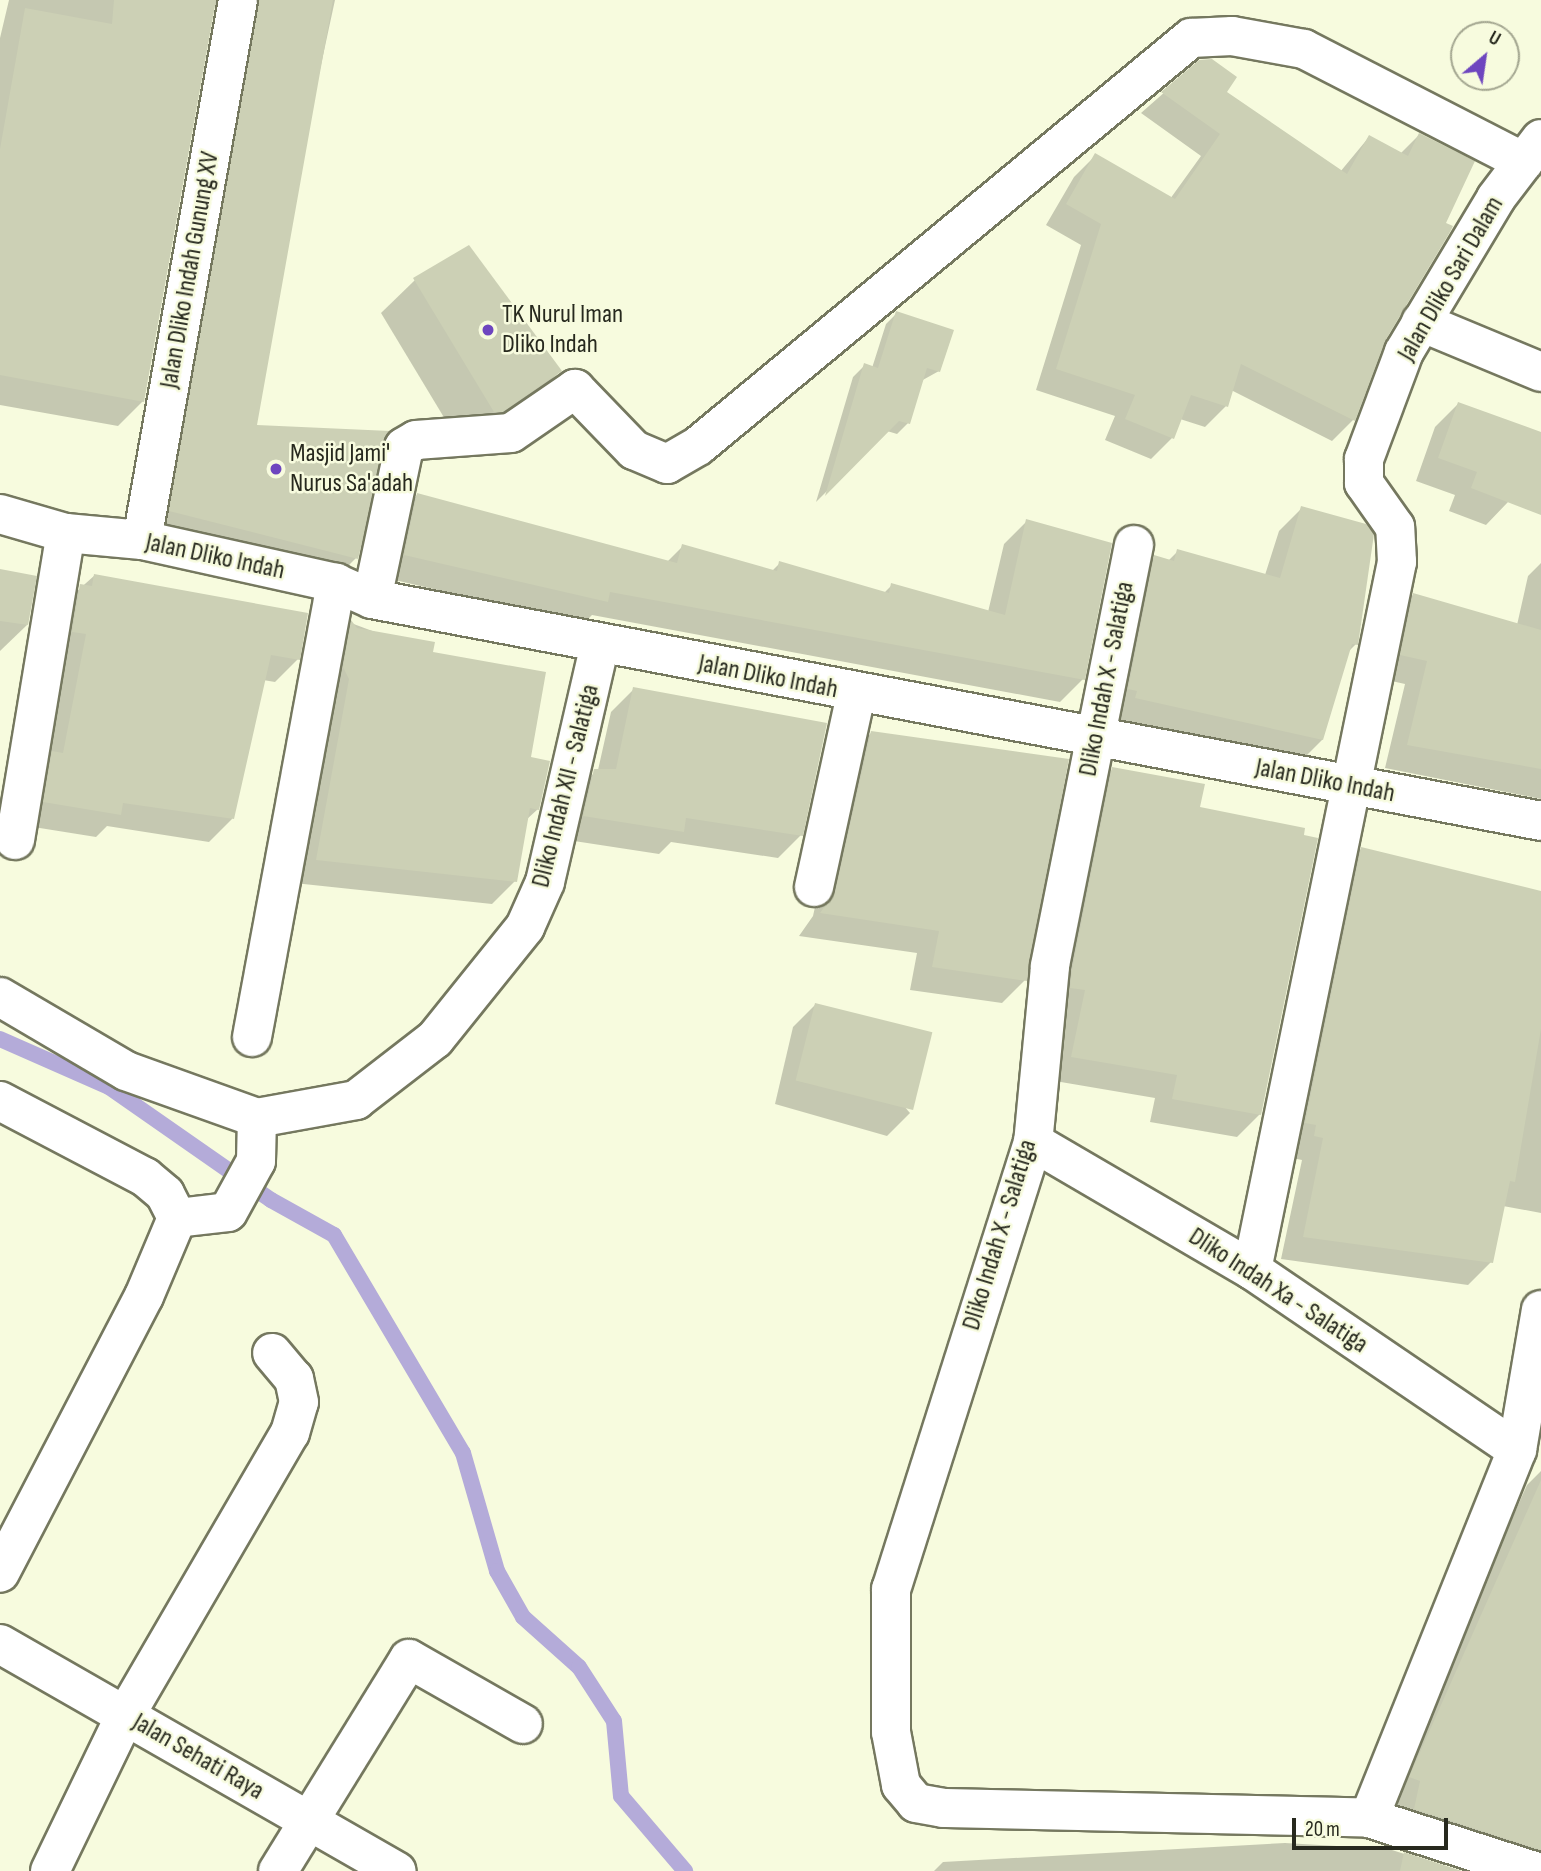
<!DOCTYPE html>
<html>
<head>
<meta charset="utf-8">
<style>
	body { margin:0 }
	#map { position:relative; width:1541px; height:1871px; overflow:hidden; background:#f7fbde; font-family:"Sofia Sans Condensed",sans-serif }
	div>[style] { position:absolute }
	.shadow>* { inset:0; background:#0003 }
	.stream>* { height:16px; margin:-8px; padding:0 8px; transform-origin:8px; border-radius:8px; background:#b4abd9 }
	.building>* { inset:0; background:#ccd0b5; transform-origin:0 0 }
	.roads { filter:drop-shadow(2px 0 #75785f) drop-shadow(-2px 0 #75785f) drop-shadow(0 2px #75785f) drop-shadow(0 -2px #75785f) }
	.minor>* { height:38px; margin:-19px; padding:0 19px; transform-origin:19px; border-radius:19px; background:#fff }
	.dots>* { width:19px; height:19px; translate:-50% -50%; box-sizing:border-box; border:4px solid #f7fbde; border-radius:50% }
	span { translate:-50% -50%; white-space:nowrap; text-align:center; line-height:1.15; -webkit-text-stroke:5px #f7fbde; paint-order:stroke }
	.street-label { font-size:26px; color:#27291e }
	.poi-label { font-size:26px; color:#27291e }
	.left { translate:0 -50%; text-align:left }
	.north { position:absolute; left:1450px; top:21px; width:70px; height:70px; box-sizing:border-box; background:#f7fbde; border:2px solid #a4a791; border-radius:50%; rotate:29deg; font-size:19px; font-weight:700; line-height:28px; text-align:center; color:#27291e }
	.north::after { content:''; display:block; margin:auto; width:24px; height:32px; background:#6e46bf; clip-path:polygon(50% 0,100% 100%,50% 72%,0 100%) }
	.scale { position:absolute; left:1292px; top:1818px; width:156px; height:32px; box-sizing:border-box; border:4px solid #27291e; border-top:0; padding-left:9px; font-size:21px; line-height:24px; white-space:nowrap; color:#27291e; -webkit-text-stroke:5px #f7fbde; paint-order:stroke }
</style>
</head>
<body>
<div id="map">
	<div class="shadow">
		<div style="clip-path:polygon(9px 0,335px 0,291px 204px,255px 426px,356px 558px,331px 583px,145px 536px,227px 7px,213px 5px,143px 401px,118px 426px,0 405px,0 38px)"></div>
		<div style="clip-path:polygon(1200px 61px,1224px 92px,1340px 172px,1369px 137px,1400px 154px,1419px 135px,1384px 340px,1353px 420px,1332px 441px,1231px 390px,1226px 406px,1205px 427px,1180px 419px,1172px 438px,1151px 459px,1105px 440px,1115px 416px,1036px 390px,1081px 245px,1046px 225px,1074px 177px,1095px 156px,1170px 199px,1201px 156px,1141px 113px)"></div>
		<div style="clip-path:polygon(415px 280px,560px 371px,526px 405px,460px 444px,381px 313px)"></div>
		<div style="clip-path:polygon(897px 313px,939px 371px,921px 381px,908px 423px,897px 434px,887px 431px,816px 502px,853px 377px,865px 365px,872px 368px,886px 324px)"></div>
		<div style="clip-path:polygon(1458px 404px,1508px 502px,1486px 525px,1449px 511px,1455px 495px,1416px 481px,1435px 427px)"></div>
		<div style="clip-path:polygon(417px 495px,667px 562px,683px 546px,772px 571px,780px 563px,884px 593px,892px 585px,988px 612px,1004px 544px,1027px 521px,1083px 679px,1060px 702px,592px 615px,583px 624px,382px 577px,394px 518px)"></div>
		<div style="clip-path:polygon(1302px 508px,1356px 644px,1347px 653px,1322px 740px,1299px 763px,1113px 721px,1132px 580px,1155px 557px,1168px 561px,1178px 551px,1265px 575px,1279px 531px)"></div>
		<div style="clip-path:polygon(1541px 563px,1541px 799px,1385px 768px,1405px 684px,1378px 678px,1390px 618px,1413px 595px,1517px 625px,1528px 576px)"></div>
		<div style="clip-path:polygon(0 571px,27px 625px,0 651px)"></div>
		<div style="clip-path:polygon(95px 575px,298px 659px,275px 682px,263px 680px,232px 819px,209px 842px,107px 826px,96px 837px,21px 825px,57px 609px)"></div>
		<div style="clip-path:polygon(351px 623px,431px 653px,529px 759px,538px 809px,526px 820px,515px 881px,492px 904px,294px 883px,329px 645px)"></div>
		<div style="clip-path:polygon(634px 689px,801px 835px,778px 858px,671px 842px,659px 854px,561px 839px,571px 793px,598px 770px,611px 712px)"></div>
		<div style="clip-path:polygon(871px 733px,1025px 980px,1002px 1003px,910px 990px,917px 953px,799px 936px,813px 916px,848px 756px)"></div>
		<div style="clip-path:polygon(1113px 769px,1198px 808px,1260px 1114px,1237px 1137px,1150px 1122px,1155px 1098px,1049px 1080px,1090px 792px)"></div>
		<div style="clip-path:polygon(1361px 849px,1541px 892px,1541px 1213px,1503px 1206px,1491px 1262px,1468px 1285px,1281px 1259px,1302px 1160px,1292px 1158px,1339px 872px)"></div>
		<div style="clip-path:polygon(816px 1004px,910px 1113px,887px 1136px,775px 1104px,793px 1027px)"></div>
		<div style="clip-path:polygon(1541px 1471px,1541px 1871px,1392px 1832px,1398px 1804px,1387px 1800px,1527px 1485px)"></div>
		<div style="clip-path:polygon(1285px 1843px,1389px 1849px,1457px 1871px,934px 1871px,943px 1862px)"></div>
	</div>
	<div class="stream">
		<div style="left:0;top:1039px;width:119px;rotate:23.8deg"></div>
		<div style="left:109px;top:1087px;width:198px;rotate:34.9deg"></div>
		<div style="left:271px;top:1200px;width:72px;rotate:29.1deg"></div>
		<div style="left:334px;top:1235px;width:253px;rotate:59.4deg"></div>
		<div style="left:463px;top:1453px;width:123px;rotate:73.9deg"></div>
		<div style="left:497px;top:1571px;width:53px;rotate:60.5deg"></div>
		<div style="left:523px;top:1617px;width:75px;rotate:41.8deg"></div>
		<div style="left:579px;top:1667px;width:64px;rotate:57.1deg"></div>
		<div style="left:614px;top:1721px;width:75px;rotate:84.7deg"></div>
		<div style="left:621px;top:1796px;width:99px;rotate:49.5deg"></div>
	</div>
	<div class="building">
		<div style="clip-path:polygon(114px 0,216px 0,144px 402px,0 375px,0 149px,25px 8px,112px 24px)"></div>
		<div style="clip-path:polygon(259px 0,333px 0,257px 425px,390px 431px,358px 559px,169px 511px)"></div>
		<div style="clip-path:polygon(1212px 59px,1237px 77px,1227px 92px,1347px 174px,1369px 135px,1408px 156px,1419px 133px,1475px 161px,1446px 223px,1453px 226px,1450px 232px,1385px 341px,1355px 421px,1241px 364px,1228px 407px,1191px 395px,1174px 439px,1125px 419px,1135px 395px,1056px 369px,1101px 224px,1066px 204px,1095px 153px,1175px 199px,1220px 134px,1161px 92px,1199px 60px)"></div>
		<div style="clip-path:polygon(469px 245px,562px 371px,503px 412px,494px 412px,413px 278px)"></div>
		<div style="clip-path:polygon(896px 311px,954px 330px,940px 372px,927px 368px,910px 424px,899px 421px,825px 496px,864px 363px,878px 368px)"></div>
		<div style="clip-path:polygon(1458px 402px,1541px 432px,1541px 515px,1471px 488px,1477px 472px,1438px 458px)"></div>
		<div style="clip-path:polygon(417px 493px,677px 563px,682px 544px,777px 571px,779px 561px,889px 593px,891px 583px,1005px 615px,1026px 519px,1112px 543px,1085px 680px,610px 592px,608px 602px,404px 555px)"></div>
		<div style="clip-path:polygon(1301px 506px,1366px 524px,1374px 534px,1358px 645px,1352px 644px,1323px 740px,1135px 698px,1137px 691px,1128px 689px,1154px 555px,1174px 561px,1177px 549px,1280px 578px)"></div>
		<div style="clip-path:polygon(0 569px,37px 576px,28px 625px,0 621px)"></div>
		<div style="clip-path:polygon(94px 574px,308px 613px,300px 660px,271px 655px,234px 819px,123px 803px,121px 815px,43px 802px,52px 751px,63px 753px,86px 634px,72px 632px,80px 584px,92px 586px)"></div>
		<div style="clip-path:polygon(1413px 593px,1541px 630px,1541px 769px,1407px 745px,1427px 661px,1400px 655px)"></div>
		<div style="clip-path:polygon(351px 620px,357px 628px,435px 642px,433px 652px,546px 672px,531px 757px,550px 761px,539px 810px,530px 808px,517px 882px,316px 860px,349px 679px,343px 667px)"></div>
		<div style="clip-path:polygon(633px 687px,827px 723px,803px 836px,686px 818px,684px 832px,583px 816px,594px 769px,616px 769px)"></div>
		<div style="clip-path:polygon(871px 731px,1069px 759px,1027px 981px,932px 967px,939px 931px,820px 913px,835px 892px)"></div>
		<div style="clip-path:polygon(1112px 767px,1205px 784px,1200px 807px,1305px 828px,1304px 835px,1318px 838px,1261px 1115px,1172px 1099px,1177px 1075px,1071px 1057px,1085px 990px,1070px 988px,1072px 970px)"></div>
		<div style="clip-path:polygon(1361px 847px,1541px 891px,1541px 1029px,1515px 1182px,1510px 1181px,1493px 1263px,1303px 1237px,1323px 1138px,1314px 1136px,1316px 1125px,1305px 1123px)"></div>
		<div style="left:815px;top:1003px;width:121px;height:80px;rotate:14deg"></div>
		<div style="clip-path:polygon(1541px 1480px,1541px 1850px,1414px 1809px,1420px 1781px,1409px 1777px)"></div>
		<div style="clip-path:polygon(1404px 1852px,1462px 1871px,1400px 1871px)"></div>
	</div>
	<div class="roads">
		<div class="minor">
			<div style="left:1421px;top:322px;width:130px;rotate:22.6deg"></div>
			<div style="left:0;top:514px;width:69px;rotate:16.1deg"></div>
			<div style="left:66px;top:533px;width:76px;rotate:5.3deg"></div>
			<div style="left:142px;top:540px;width:199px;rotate:12.5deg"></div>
			<div style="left:336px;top:583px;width:39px;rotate:24deg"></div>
			<div style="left:372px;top:599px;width:1190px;rotate:10.75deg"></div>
			<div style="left:142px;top:540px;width:548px;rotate:-79.92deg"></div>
			<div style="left:1134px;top:545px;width:430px;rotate:101.3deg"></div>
			<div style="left:1050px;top:967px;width:176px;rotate:95.5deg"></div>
			<div style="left:1033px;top:1142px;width:469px;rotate:107.6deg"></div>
			<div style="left:891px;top:1589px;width:143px;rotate:90deg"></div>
			<div style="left:891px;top:1732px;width:54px;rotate:79.3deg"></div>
			<div style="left:901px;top:1785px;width:23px;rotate:50deg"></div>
			<div style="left:916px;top:1803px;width:27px;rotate:10deg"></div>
			<div style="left:943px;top:1808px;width:426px;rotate:1.3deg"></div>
			<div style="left:1369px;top:1818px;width:173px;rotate:17.8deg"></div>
			<div style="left:372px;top:599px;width:155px;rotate:-78.1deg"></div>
			<div style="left:404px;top:447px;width:14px;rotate:-30deg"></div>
			<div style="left:416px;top:440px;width:95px;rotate:-4.2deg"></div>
			<div style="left:511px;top:433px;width:78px;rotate:-34.5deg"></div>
			<div style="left:575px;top:389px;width:85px;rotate:46deg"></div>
			<div style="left:634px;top:450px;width:36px;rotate:23deg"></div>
			<div style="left:667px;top:464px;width:36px;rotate:-30deg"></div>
			<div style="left:698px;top:446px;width:640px;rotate:-39.61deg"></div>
			<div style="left:1191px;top:38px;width:41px;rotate:-2.8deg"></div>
			<div style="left:1232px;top:36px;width:73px;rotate:10.2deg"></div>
			<div style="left:1304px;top:49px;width:247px;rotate:27.2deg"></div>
			<div style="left:15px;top:840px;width:311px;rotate:-80.6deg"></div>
			<div style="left:814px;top:887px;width:197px;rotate:-77.7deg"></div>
			<div style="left:0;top:997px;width:146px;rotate:30.4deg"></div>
			<div style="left:126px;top:1071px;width:139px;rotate:19.7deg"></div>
			<div style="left:257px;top:1118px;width:101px;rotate:-10.3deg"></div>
			<div style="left:356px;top:1100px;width:100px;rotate:-37.7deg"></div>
			<div style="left:435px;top:1039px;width:144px;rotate:-51.2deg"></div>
			<div style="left:525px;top:927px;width:49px;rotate:-66deg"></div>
			<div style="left:545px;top:882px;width:245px;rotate:-77deg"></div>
			<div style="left:252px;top:1037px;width:462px;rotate:-79.5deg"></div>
			<div style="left:0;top:1101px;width:164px;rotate:27.7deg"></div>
			<div style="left:145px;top:1177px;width:26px;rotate:40deg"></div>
			<div style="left:165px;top:1194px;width:27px;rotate:63deg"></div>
			<div style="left:177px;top:1218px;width:85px;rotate:112.9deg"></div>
			<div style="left:144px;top:1296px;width:312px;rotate:117.5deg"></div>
			<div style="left:1033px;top:1142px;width:254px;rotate:30.3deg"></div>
			<div style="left:1252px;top:1270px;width:320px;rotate:34.2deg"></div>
			<div style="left:177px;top:1218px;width:51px;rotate:-6.7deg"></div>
			<div style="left:228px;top:1212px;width:58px;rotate:-61.2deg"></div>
			<div style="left:256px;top:1161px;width:43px;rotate:-88.7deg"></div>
			<div style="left:1252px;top:1270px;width:723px;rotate:-78.43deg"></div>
			<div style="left:1397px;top:562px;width:35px;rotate:-93deg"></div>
			<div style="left:1395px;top:527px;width:54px;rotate:-125.2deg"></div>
			<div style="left:1364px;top:483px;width:24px;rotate:-90deg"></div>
			<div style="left:1364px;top:459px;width:114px;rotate:-69.5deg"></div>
			<div style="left:1404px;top:352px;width:179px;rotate:-59.1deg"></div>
			<div style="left:1496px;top:198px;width:74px;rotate:-52.7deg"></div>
			<div style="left:0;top:1644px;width:457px;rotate:29.8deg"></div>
			<div style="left:1369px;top:1818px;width:397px;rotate:-68.1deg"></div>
			<div style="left:1517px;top:1450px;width:142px;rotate:-80.3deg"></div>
			<div style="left:50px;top:1871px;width:172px;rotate:-64.2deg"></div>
			<div style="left:125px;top:1716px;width:328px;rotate:-59.8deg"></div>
			<div style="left:290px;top:1433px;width:32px;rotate:-74deg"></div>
			<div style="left:299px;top:1402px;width:24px;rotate:-102deg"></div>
			<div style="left:294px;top:1379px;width:34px;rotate:-130deg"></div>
			<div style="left:278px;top:1871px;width:249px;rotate:-58.3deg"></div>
			<div style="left:409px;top:1659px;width:131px;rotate:29.7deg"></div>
		</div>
	</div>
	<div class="dots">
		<div style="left:488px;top:330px;background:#6e46bf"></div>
		<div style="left:276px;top:469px;background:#6e46bf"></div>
	</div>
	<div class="street-label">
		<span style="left:190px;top:270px;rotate:-80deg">Jalan Dliko Indah Gunung XV</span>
		<span style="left:1451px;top:279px;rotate:-60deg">Jalan Dliko Sari Dalam</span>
		<span style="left:215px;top:557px;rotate:12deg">Jalan Dliko Indah</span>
		<span style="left:768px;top:677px;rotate:11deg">Jalan Dliko Indah</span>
		<span style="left:1107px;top:679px;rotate:-79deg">Dliko Indah X - Salatiga</span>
		<span style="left:1325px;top:781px;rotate:11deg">Jalan Dliko Indah</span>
		<span style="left:566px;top:786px;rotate:-76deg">Dliko Indah XII - Salatiga</span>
		<span style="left:1000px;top:1235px;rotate:-73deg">Dliko Indah X - Salatiga</span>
		<span style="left:1278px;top:1291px;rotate:33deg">Dliko Indah Xa - Salatiga</span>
		<span style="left:198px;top:1757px;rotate:30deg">Jalan Sehati Raya</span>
	</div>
	<div class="poi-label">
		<span class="left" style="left:502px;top:330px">TK Nurul Iman<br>Dliko Indah</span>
		<span class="left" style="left:290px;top:469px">Masjid Jami'<br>Nurus Sa'adah</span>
	</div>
	<div class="north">U</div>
	<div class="scale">20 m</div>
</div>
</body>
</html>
